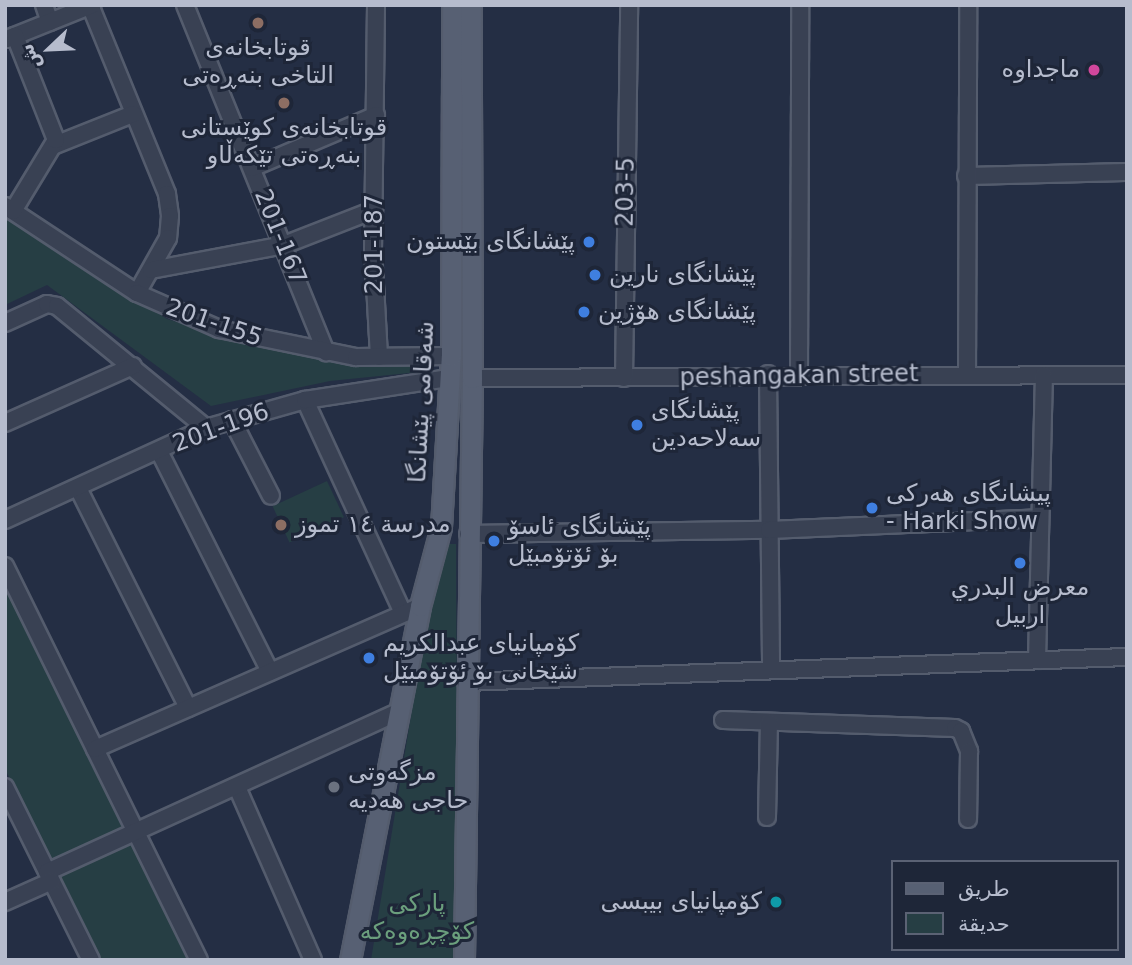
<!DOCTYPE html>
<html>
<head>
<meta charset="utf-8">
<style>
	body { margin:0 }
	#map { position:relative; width:1132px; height:965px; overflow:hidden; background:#242e44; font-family:"DejaVu Sans","Noto Naskh Arabic",sans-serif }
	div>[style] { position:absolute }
	.green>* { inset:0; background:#263e44; transform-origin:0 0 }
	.roads { filter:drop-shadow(2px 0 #545c6d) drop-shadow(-2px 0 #545c6d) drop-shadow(0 2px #545c6d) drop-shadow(0 -2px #545c6d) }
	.minor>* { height:16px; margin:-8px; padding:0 8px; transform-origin:8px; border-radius:8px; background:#394153 }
	.major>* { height:19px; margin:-9.5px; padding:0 9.5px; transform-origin:9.5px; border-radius:9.5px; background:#576073 }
	.dots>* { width:19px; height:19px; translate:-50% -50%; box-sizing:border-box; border:4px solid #1e2638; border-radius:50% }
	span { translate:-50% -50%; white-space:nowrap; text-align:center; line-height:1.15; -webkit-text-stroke:6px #1e2638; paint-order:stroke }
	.poi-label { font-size:24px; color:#b6bccd }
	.right { translate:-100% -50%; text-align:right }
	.left { translate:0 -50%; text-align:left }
	.street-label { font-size:24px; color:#b6bccd }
	.park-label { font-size:24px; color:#6b9f7d }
	.frame { position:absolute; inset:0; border:7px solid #b6bccd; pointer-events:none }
	.legend { position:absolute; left:891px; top:860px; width:228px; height:91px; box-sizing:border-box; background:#1e2638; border:2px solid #5b6274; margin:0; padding:9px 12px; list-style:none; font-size:21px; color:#b6bccd }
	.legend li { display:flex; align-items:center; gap:14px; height:35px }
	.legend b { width:35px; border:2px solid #5b6274 }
	.north { position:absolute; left:14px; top:14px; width:70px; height:70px; -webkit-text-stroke:5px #1e2638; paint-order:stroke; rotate:247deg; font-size:19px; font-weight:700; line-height:28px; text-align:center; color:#b6bccd }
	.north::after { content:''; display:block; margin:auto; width:24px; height:32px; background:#b6bccd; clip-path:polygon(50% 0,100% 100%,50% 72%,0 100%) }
</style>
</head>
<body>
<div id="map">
	<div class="green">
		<div style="clip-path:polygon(5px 217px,167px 319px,260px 347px,368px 364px,416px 360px,419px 372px,330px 381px,211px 406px,47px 285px,5px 305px)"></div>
		<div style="left:327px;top:481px;width:40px;height:60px;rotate:65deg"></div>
		<div style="clip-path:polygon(439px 544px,456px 544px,458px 960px,371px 960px)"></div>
		<div style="clip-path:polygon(5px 584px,191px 960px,98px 960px,5px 769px)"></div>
	</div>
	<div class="roads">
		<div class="minor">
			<div style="left:44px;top:5px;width:18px;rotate:71deg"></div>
			<div style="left:90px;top:5px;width:204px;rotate:67.8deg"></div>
			<div style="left:167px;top:194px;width:22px;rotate:82deg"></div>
			<div style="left:170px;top:216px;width:22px;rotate:95deg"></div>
			<div style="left:168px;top:238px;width:63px;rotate:119.4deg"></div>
			<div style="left:185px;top:5px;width:375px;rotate:67.9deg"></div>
			<div style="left:376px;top:5px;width:244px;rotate:90.7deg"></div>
			<div style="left:373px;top:249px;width:108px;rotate:86.8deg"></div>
			<div style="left:7px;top:39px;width:92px;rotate:-21.8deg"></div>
			<div style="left:55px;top:145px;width:84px;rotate:-21.7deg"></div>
			<div style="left:252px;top:168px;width:135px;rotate:-23.1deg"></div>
			<div style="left:966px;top:176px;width:161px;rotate:-1.4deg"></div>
			<div style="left:5px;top:206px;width:158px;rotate:33.4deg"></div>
			<div style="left:137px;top:293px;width:90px;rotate:23.7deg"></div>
			<div style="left:219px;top:329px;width:140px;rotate:11.6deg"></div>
			<div style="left:356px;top:357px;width:95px;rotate:-0.6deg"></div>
			<div style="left:13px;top:211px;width:83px;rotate:-58.8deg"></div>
			<div style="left:56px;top:140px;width:112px;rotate:-111.5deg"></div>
			<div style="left:151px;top:270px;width:135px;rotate:-10.6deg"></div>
			<div style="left:284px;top:245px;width:97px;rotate:-21.3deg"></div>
			<div style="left:5px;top:323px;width:46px;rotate:-24.3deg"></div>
			<div style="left:47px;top:304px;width:10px;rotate:11deg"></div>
			<div style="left:57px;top:306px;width:193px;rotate:39.3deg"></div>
			<div style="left:768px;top:374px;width:296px;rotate:89.4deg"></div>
			<div style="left:799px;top:374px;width:369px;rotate:-89.8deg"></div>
			<div style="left:967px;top:375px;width:370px;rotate:-89.8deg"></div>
			<div style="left:472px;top:378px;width:655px;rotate:-0.26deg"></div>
			<div style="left:624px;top:378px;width:373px;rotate:-89.2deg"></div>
			<div style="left:305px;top:400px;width:234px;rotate:65.3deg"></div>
			<div style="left:232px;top:420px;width:85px;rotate:62.8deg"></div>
			<div style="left:5px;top:423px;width:140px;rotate:-24deg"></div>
			<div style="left:159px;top:451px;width:247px;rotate:63.3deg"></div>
			<div style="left:78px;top:488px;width:246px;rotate:63.4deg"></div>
			<div style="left:5px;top:520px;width:221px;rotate:-24.6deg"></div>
			<div style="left:206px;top:428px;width:103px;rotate:-15.8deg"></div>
			<div style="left:305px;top:400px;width:146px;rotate:-8.7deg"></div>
			<div style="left:468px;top:534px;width:301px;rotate:-0.8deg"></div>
			<div style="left:769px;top:530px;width:271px;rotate:-2.5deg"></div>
			<div style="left:5px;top:566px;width:439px;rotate:63.8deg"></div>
			<div style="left:1037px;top:660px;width:285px;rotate:-88.6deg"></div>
			<div style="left:466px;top:682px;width:661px;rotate:-2.17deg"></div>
			<div style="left:723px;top:720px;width:232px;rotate:2deg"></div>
			<div style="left:955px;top:728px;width:7px;rotate:27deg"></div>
			<div style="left:961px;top:731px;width:22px;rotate:68deg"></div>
			<div style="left:969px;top:751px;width:68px;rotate:90.8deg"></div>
			<div style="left:95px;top:749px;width:355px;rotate:-23.7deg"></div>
			<div style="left:5px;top:787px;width:193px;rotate:63.6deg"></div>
			<div style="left:237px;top:787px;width:189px;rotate:66.3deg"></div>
			<div style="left:767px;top:817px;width:95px;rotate:-88.8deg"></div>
			<div style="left:47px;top:872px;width:388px;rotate:-24.5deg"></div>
			<div style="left:5px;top:902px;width:51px;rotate:-24.1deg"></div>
		</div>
		<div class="major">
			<div style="left:350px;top:960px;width:361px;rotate:-78.8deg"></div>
			<div style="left:420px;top:606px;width:82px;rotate:-75.1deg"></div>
			<div style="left:441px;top:527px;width:171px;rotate:-86.7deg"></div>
			<div style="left:451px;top:356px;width:351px;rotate:-89.8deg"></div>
			<div style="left:464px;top:960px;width:582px;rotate:-89.21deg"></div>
			<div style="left:472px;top:378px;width:373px;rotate:-90.2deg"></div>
		</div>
	</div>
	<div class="dots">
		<div style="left:258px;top:23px;background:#8d6e63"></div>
		<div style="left:1094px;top:70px;background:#d1479c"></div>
		<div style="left:284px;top:103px;background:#8d6e63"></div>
		<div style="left:589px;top:242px;background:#3f7fe0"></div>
		<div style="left:595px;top:275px;background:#3f7fe0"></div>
		<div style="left:584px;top:312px;background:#3f7fe0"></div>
		<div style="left:637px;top:425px;background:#3f7fe0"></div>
		<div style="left:872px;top:508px;background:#3f7fe0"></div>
		<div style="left:281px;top:525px;background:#8d6e63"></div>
		<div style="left:494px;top:541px;background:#3f7fe0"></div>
		<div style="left:1020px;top:563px;background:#3f7fe0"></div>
		<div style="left:369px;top:658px;background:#3f7fe0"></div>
		<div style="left:334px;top:787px;background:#6b7280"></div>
		<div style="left:776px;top:902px;background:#0f9aa8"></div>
	</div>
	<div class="poi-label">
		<span style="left:258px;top:62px">قوتابخانەی<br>التاخی بنەڕەتی</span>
		<span class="right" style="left:1080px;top:70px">ماجداوە</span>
		<span style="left:284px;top:142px">قوتابخانەی کوێستانی<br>بنەڕەتی تێکەڵاو</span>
		<span class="right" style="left:575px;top:242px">پێشانگای بێستون</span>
		<span class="left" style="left:609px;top:275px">پێشانگای نارین</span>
		<span class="left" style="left:598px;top:312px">پێشانگای هۆژین</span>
		<span class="left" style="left:651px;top:425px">پێشانگای<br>سەلاحەدین</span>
		<span class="left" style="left:886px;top:508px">پیشانگای هەرکی<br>- Harki Show</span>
		<span class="left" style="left:295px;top:525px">مدرسة ١٤ تموز</span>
		<span class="left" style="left:508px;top:541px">پێشانگای ئاسۆ<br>بۆ ئۆتۆمبێل</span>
		<span style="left:1020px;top:602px">معرض البدري<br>اربيل</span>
		<span class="left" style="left:383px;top:658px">کۆمپانیای عبدالكريم<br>شێخانی بۆ ئۆتۆمبێل</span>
		<span class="left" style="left:348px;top:787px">مزگەوتی<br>حاجی هەدیە</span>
		<span class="right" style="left:762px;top:902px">كۆمپانیای بیبسی</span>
	</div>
	<div class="street-label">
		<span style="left:626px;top:192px;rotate:-89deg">203-5</span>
		<span style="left:280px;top:237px;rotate:68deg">201-167</span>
		<span style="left:375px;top:244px;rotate:-90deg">201-187</span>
		<span style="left:214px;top:323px;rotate:19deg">201-155</span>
		<span style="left:799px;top:376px;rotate:-1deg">peshangakan street</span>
		<span style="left:422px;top:402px;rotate:-87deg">شەقامی پێشانگا</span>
		<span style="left:221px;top:428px;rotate:-20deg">201-196</span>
	</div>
	<div class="park-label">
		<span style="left:417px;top:918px">پارکی<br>کۆچڕەوەکە</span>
	</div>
	<div class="frame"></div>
	<ul class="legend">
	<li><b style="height:9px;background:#576073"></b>طريق</li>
	<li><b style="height:19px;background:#263e44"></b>حديقة</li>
	</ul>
	<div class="north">ش</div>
</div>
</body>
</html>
